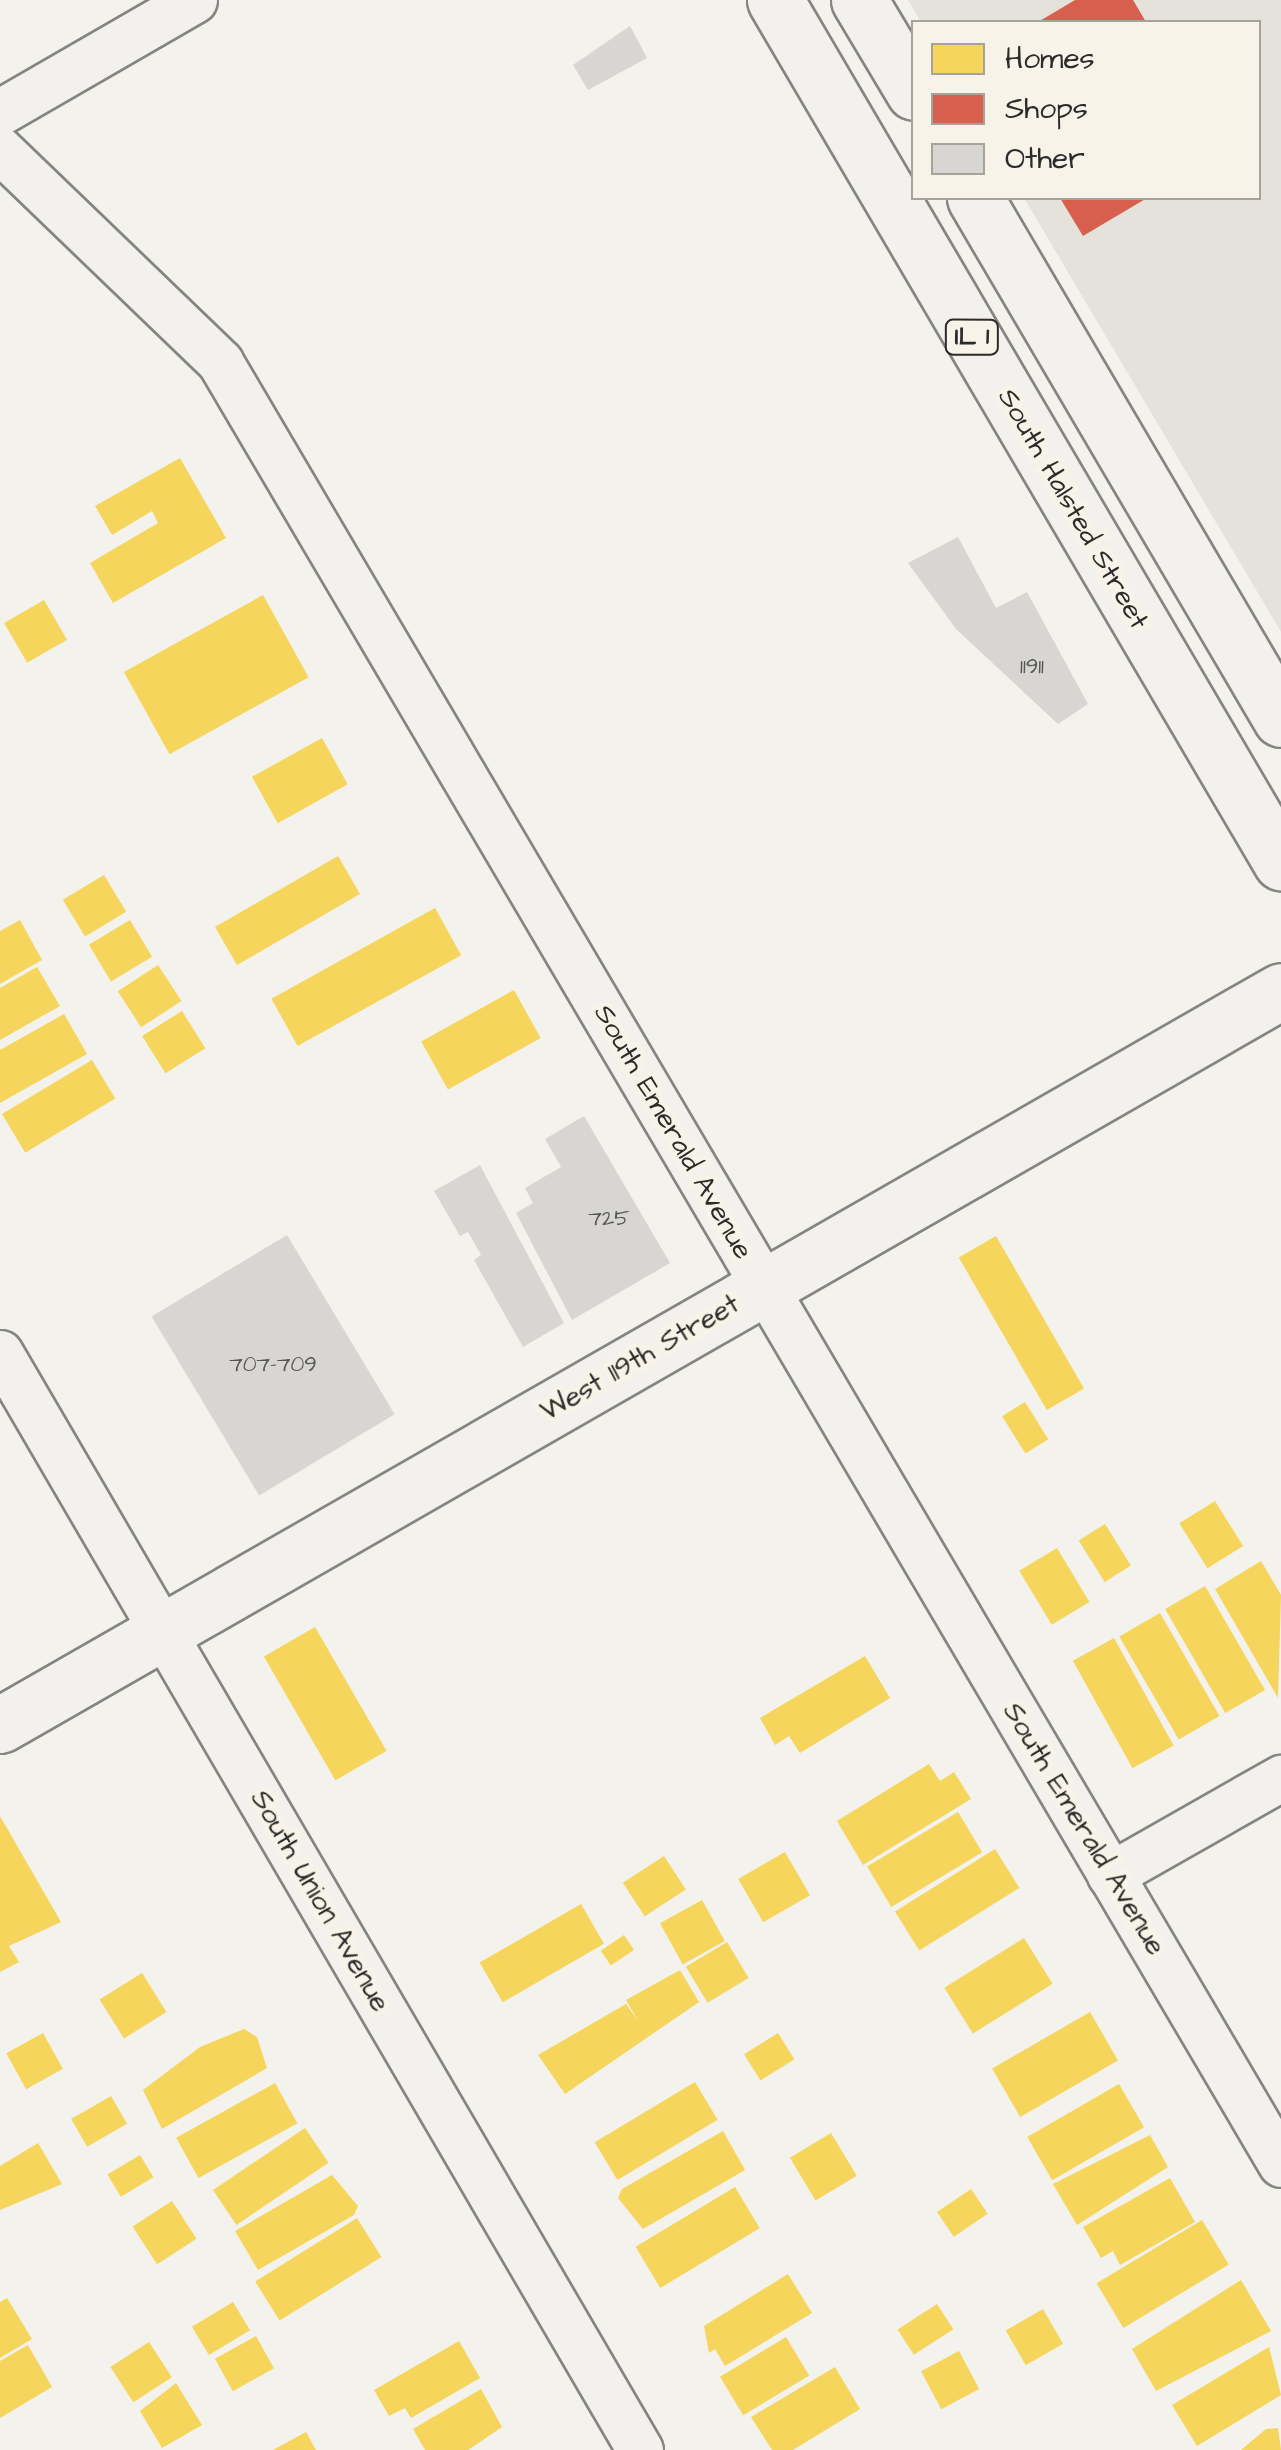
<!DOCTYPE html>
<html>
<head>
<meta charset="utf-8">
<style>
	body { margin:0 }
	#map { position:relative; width:1281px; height:2450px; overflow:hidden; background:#f4f2ec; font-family:"Architects Daughter",sans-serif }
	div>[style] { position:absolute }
	.built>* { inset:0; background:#e5e2db }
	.homes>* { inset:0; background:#f6d55c; transform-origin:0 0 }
	.shops>* { inset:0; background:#d6604d }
	.building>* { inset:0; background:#d7d6d2; transform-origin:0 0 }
	.roads { filter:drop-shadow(2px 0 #858582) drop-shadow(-2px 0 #858582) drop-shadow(0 2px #858582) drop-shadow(0 -2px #858582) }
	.street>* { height:45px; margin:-22.5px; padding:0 22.5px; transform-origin:22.5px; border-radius:22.5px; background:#f2f1ed }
	.secondary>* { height:55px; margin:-27.5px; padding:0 27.5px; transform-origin:27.5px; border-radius:27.5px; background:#f2f1ed }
	.primary>* { height:55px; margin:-27.5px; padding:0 27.5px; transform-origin:27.5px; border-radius:27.5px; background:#f2f1ed }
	span { translate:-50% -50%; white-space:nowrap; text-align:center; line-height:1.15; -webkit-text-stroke:10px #f7f3e8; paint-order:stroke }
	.number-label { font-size:22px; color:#565655 }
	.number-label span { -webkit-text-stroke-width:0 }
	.shield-label span { padding:2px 8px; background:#f7f3e8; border:2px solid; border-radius:8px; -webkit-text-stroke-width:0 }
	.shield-label { font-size:25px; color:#2b2b2b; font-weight:700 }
	.street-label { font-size:28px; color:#2b2b2b }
	.legend { position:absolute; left:911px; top:20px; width:350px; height:180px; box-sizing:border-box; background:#f7f3e8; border:2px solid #a5a39c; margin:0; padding:12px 18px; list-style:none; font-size:30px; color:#2b2b2b }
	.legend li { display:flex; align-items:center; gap:20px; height:50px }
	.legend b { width:50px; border:2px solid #a5a39c }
</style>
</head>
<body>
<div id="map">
	<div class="built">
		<div style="clip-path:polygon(908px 0,1281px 0,1281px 632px,1024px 198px,1258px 198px,1258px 22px,921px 22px)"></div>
	</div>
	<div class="homes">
		<div style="clip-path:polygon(180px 458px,226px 538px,113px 603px,90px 563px,158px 523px,152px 511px,112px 535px,95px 506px)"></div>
		<div style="left:263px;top:595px;width:94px;height:159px;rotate:61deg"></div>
		<div style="left:44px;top:600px;width:46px;height:46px;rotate:60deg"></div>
		<div style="left:322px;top:738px;width:53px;height:80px;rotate:61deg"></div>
		<div style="left:338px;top:856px;width:44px;height:142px;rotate:60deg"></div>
		<div style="left:104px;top:875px;width:43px;height:48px;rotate:59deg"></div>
		<div style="left:435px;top:908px;width:54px;height:187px;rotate:61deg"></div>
		<div style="clip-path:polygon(20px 920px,42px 960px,0 984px,0 931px)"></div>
		<div style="left:130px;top:920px;width:43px;height:48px;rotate:59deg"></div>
		<div style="left:158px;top:965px;width:43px;height:48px;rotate:57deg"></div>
		<div style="clip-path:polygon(37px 967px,60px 1006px,0 1040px,0 988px)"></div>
		<div style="left:514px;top:990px;width:55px;height:106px;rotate:61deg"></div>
		<div style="left:182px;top:1011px;width:44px;height:47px;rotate:58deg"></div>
		<div style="clip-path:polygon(64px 1014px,87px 1054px,0 1103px,0 1050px)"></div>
		<div style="left:92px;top:1060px;width:45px;height:105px;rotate:59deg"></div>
		<div style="left:996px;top:1236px;width:176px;height:43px;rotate:60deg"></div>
		<div style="left:1025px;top:1402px;width:44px;height:27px;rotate:58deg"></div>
		<div style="left:1215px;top:1501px;width:53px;height:42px;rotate:58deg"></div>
		<div style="left:1105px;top:1524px;width:49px;height:31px;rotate:58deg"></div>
		<div style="left:1057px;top:1548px;width:63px;height:44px;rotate:59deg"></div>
		<div style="clip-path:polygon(1261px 1561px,1281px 1595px,1278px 1698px,1215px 1589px)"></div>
		<div style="left:1205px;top:1586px;width:120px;height:46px;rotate:60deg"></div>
		<div style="left:1160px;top:1613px;width:119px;height:47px;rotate:60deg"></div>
		<div style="left:315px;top:1627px;width:143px;height:59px;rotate:60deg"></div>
		<div style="left:1114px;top:1638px;width:123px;height:47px;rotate:61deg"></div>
		<div style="clip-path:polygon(865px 1656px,890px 1698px,800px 1753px,789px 1736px,775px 1745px,760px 1718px)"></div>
		<div style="clip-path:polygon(929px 1764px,940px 1781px,954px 1772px,971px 1799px,863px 1865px,837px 1821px)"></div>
		<div style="left:958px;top:1812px;width:47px;height:106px;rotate:59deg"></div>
		<div style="clip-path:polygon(0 1816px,61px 1922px,9px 1946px,19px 1962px,0 1972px)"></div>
		<div style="left:995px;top:1849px;width:46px;height:118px;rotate:58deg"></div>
		<div style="left:785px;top:1852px;width:50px;height:54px;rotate:60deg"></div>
		<div style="left:664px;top:1856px;width:40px;height:49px;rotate:57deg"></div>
		<div style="left:702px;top:1900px;width:47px;height:48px;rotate:61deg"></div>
		<div style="left:581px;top:1904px;width:46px;height:117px;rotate:60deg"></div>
		<div style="left:624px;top:1935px;width:18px;height:28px;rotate:56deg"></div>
		<div style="left:1024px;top:1938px;width:54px;height:94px;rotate:58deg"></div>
		<div style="left:727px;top:1942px;width:42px;height:48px;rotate:59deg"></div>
		<div style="clip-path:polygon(680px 1970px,699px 2002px,565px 2094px,538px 2055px,626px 2004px,638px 2021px,626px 2000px)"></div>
		<div style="left:142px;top:1973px;width:46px;height:50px;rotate:58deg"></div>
		<div style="left:1090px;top:2012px;width:56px;height:113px;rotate:60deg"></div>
		<div style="clip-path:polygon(244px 2029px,257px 2037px,267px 2068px,162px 2129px,143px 2090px,200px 2047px)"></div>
		<div style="left:43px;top:2033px;width:41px;height:42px;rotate:61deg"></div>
		<div style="left:778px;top:2033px;width:31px;height:40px;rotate:58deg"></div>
		<div style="left:695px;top:2082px;width:44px;height:117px;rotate:59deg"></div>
		<div style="left:275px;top:2083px;width:46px;height:113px;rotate:61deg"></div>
		<div style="left:1119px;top:2084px;width:50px;height:106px;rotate:60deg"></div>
		<div style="left:111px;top:2096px;width:32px;height:46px;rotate:60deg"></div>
		<div style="left:305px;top:2128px;width:42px;height:111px;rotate:56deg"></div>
		<div style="clip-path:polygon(723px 2131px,745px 2170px,643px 2229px,618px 2198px,622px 2189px)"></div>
		<div style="left:831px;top:2133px;width:50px;height:48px;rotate:59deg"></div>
		<div style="clip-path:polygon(1150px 2135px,1168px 2167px,1077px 2225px,1053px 2184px)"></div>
		<div style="clip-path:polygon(38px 2143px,62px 2184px,0 2210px,0 2166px)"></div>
		<div style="left:140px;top:2155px;width:26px;height:38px;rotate:59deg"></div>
		<div style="clip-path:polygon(332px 2175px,358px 2206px,354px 2215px,258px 2270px,235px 2231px)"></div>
		<div style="clip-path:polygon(1170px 2178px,1195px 2222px,1120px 2265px,1113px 2251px,1101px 2258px,1083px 2227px)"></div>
		<div style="left:735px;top:2187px;width:48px;height:116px;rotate:59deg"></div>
		<div style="left:971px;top:2189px;width:30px;height:41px;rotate:56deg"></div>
		<div style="left:172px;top:2201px;width:45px;height:47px;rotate:57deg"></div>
		<div style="left:357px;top:2218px;width:46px;height:120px;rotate:58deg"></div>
		<div style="left:1202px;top:2220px;width:52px;height:123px;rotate:59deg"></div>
		<div style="clip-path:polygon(788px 2274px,812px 2313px,725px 2366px,715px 2349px,709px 2353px,704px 2326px)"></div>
		<div style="clip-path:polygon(1241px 2280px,1271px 2331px,1156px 2391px,1132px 2349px)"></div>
		<div style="clip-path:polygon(7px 2298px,32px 2339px,0 2358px,0 2302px)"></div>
		<div style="left:233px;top:2302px;width:33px;height:48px;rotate:59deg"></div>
		<div style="left:937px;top:2304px;width:30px;height:47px;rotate:57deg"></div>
		<div style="left:1043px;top:2309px;width:40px;height:43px;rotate:60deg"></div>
		<div style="left:256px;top:2336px;width:37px;height:47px;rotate:61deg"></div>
		<div style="left:786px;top:2337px;width:45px;height:77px;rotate:59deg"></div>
		<div style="clip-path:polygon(459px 2341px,480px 2378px,411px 2418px,405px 2408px,389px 2416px,374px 2390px)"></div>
		<div style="left:149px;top:2342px;width:42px;height:46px;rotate:57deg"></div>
		<div style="clip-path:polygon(28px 2345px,52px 2387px,0 2418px,0 2361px)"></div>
		<div style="clip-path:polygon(1269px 2347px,1281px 2395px,1197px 2446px,1172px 2405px)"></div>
		<div style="left:959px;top:2351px;width:43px;height:43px;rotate:62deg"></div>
		<div style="clip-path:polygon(835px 2367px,860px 2409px,793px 2450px,772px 2450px,751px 2417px)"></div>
		<div style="clip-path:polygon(176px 2383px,202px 2425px,162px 2448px,140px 2411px)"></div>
		<div style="clip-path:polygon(481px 2389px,502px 2427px,468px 2450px,425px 2450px,413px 2429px)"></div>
		<div style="clip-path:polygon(1278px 2428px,1281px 2450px,1241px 2450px,1266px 2429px)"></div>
		<div style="clip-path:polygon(306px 2432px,316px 2450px,273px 2450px)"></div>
	</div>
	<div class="shops">
		<div style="clip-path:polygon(1075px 0,1133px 0,1146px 22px,1038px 22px)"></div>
		<div style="clip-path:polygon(1060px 198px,1147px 198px,1083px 236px)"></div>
	</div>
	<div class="building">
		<div style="clip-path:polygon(630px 26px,647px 58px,588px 90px,573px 65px)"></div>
		<div style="clip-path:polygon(958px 537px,996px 608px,1027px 592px,1088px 704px,1058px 724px,956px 629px,908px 563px)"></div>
		<div style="clip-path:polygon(584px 1116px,670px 1263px,572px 1320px,516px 1213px,533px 1203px,525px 1188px,561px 1167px,545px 1139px)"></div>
		<div style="clip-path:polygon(480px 1165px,564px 1323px,523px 1347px,474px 1260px,481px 1255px,468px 1232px,460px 1236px,434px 1191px)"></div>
		<div style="left:287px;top:1235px;width:209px;height:158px;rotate:59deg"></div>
	</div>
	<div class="roads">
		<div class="street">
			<div style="left:0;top:112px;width:224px;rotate:-30deg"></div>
			<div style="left:0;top:150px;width:306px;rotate:43.9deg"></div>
			<div style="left:220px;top:362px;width:2091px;rotate:59.51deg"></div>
			<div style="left:0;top:1353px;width:1270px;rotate:59.74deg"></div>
			<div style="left:1110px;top:1875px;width:197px;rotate:-29.6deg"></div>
		</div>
		<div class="secondary">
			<div style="left:0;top:1725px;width:1476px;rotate:-29.81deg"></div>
		</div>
		<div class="primary">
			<div style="left:775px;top:0;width:1000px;rotate:59.59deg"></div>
			<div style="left:859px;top:0;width:107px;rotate:59.1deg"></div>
			<div style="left:975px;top:198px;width:604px;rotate:59.57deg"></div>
		</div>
	</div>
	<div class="number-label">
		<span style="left:1032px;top:667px">11911</span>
		<span style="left:609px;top:1219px">725</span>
		<span style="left:273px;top:1365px">707-709</span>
	</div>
	<div class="shield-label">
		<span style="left:972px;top:337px">IL 1</span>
	</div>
	<div class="street-label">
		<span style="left:1073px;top:509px;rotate:60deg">South Halsted Street</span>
		<span style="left:673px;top:1132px;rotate:60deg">South Emerald Avenue</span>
		<span style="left:640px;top:1358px;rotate:-30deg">West 119th Street</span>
		<span style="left:1084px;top:1829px;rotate:59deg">South Emerald Avenue</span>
		<span style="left:320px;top:1901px;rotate:60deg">South Union Avenue</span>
	</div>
	<ul class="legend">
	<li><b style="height:28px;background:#f6d55c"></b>Homes</li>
	<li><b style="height:28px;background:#d6604d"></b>Shops</li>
	<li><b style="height:28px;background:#d7d6d2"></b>Other</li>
	</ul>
</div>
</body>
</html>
